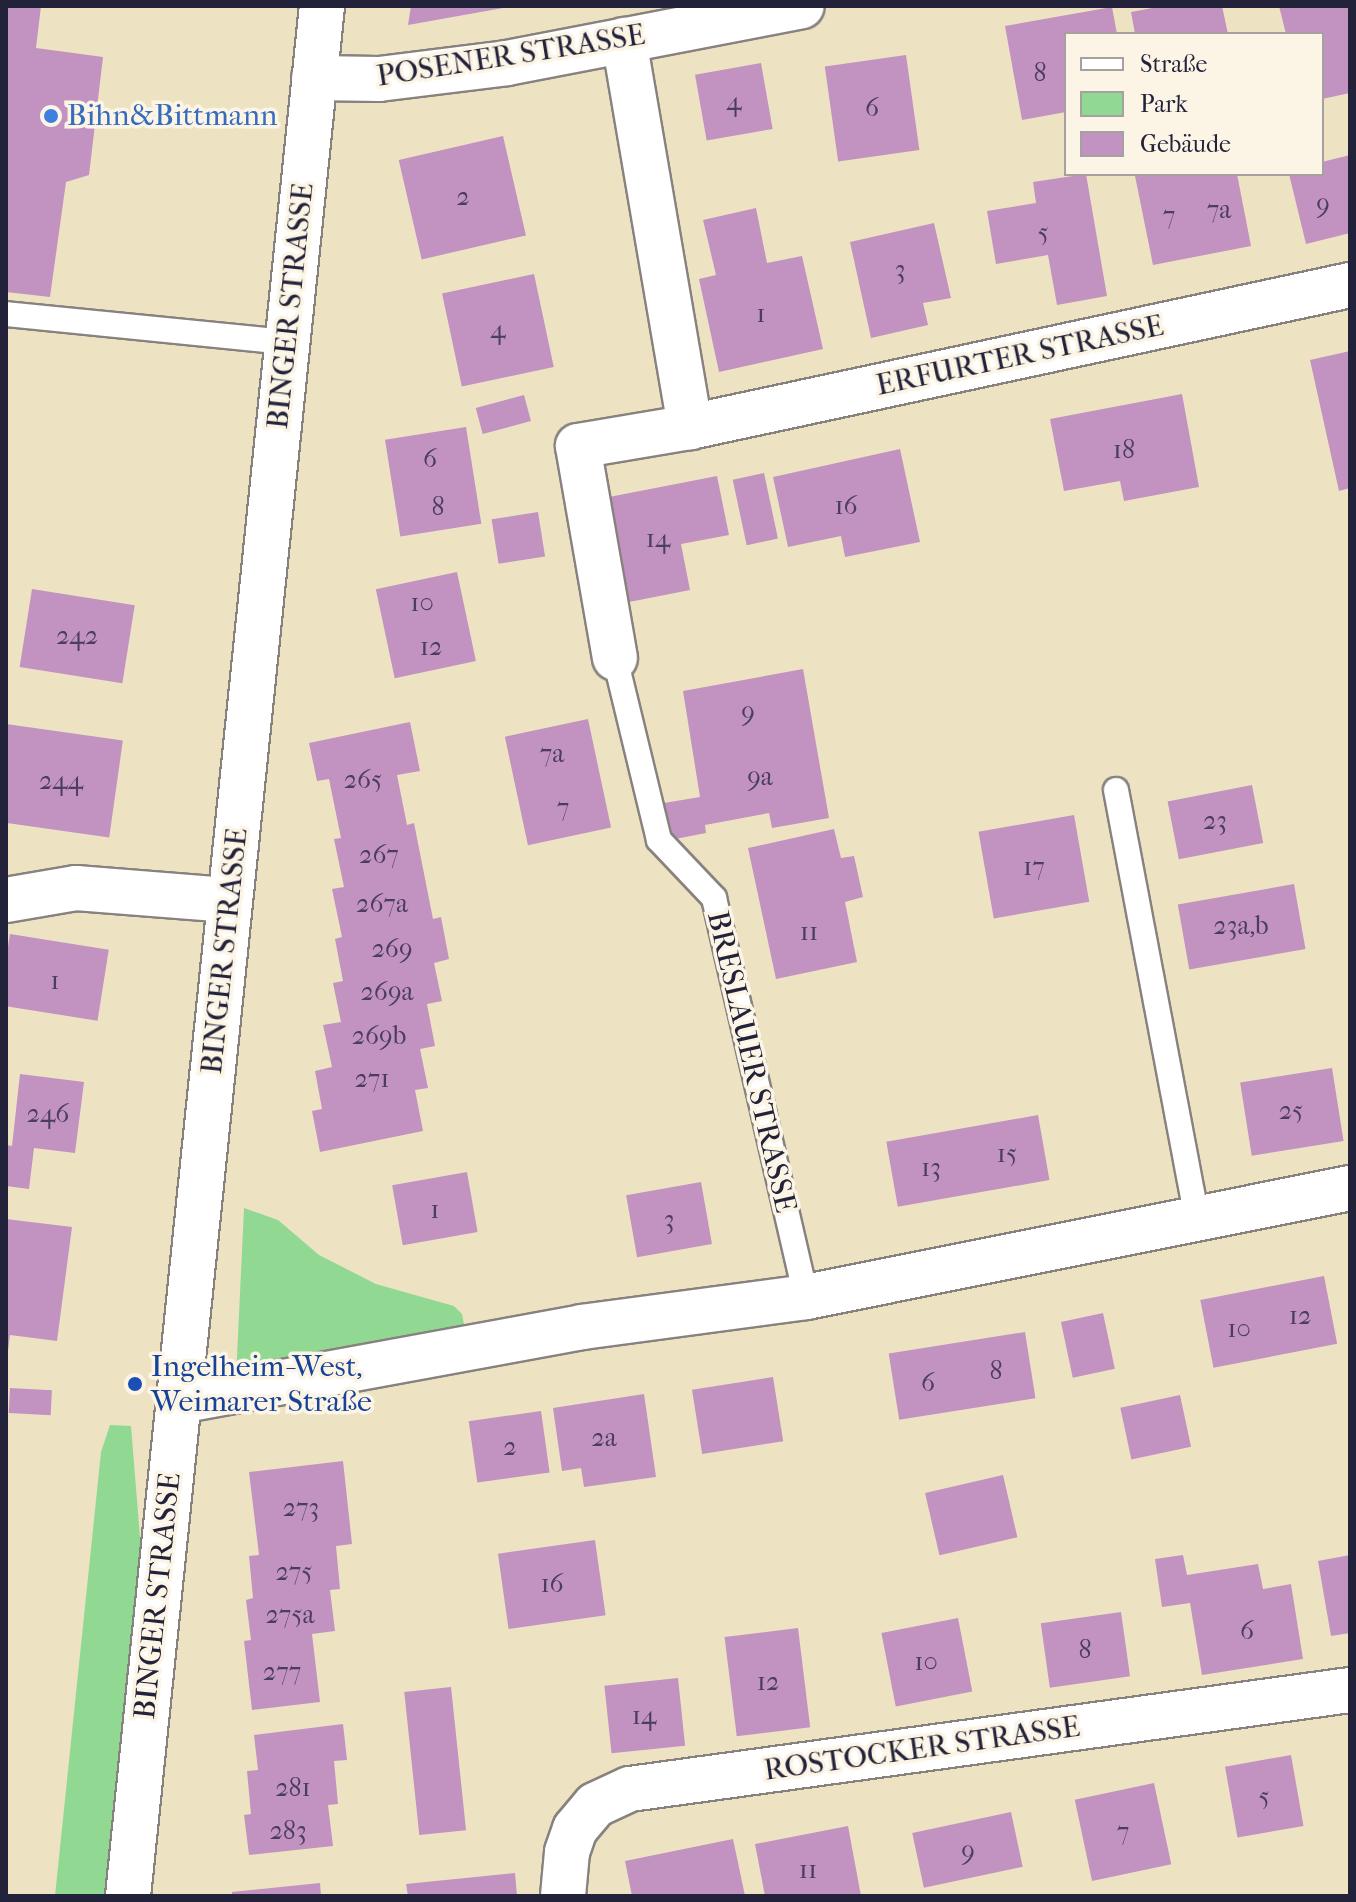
<!DOCTYPE html>
<html>
<head>
<meta charset="utf-8">
<style>
	body { margin:0 }
	#map { position:relative; width:1356px; height:1902px; overflow:hidden; background:#ede3c3; font-family:"IM FELL French Canon",serif }
	div>[style] { position:absolute }
	.green>* { inset:0; background:#91d993 }
	.building>* { inset:0; background:#c292c1; transform-origin:0 0 }
	.roads { filter:drop-shadow(2px 0 #88827f) drop-shadow(-2px 0 #88827f) drop-shadow(0 2px #88827f) drop-shadow(0 -2px #88827f) }
	.service>* { height:24px; margin:-12px; padding:0 12px; transform-origin:12px; border-radius:12px; background:#fff }
	.minor>* { height:44px; margin:-22px; padding:0 22px; transform-origin:22px; border-radius:22px; background:#fff }
	.secondary>* { height:44px; margin:-22px; padding:0 22px; transform-origin:22px; border-radius:22px; background:#fff }
	.dots>* { width:22px; height:22px; translate:-50% -50%; box-sizing:border-box; border:4px solid #fcf5e5; border-radius:50% }
	span { translate:-50% -50%; white-space:nowrap; text-align:center; line-height:1.15; -webkit-text-stroke:7px #fcf5e5; paint-order:stroke }
	.number-label { font-size:26px; color:#4a3e5c }
	.number-label span { -webkit-text-stroke-width:0 }
	.street-label { font-size:30px; color:#22223b }
	.shop-label { font-size:30px; color:#366cbe }
	.left { translate:0 -50%; text-align:left }
	.transit-label { font-size:30px; color:#164399 }
	.frame { position:absolute; inset:0; border:8px solid #22223b; pointer-events:none }
	.legend { position:absolute; left:1064px; top:32px; width:260px; height:144px; box-sizing:border-box; background:#fcf5e5; border:2px solid #a5a1a1; margin:0; padding:10px 14px; list-style:none; font-size:24px; color:#22223b }
	.legend li { display:flex; align-items:center; gap:16px; height:40px }
	.legend b { width:40px; border:2px solid #a5a1a1 }
</style>
</head>
<body>
<div id="map">
	<div class="green">
		<div style="clip-path:polygon(244px 1208px,278px 1220px,319px 1255px,376px 1284px,454px 1306px,462px 1314px,465px 1329px,236px 1378px)"></div>
		<div style="clip-path:polygon(110px 1425px,131px 1426px,142px 1562px,108px 1896px,55px 1896px,101px 1452px)"></div>
	</div>
	<div class="building">
		<div style="clip-path:polygon(6px 6px,41px 6px,36px 48px,103px 57px,89px 175px,66px 182px,50px 297px,6px 292px)"></div>
		<div style="clip-path:polygon(411px 6px,503px 6px,503px 8px,408px 25px)"></div>
		<div style="clip-path:polygon(1163px 6px,1222px 6px,1228px 34px,1135px 34px,1131px 12px)"></div>
		<div style="clip-path:polygon(1279px 6px,1350px 6px,1350px 93px,1322px 99px,1322px 34px,1286px 34px)"></div>
		<div style="clip-path:polygon(1112px 7px,1117px 34px,1066px 34px,1066px 112px,1022px 120px,1005px 26px)"></div>
		<div style="left:906px;top:55px;width:96px;height:82px;rotate:82deg"></div>
		<div style="left:761px;top:63px;width:67px;height:67px;rotate:80deg"></div>
		<div style="left:503px;top:136px;width:102px;height:107px;rotate:77deg"></div>
		<div style="clip-path:polygon(1350px 155px,1350px 233px,1306px 244px,1289px 174px,1322px 174px,1322px 162px)"></div>
		<div style="clip-path:polygon(1086px 174px,1107px 296px,1057px 305px,1048px 255px,996px 264px,987px 211px,1036px 203px,1033px 182px)"></div>
		<div style="clip-path:polygon(1148px 174px,1237px 174px,1251px 246px,1153px 265px,1135px 176px)"></div>
		<div style="clip-path:polygon(756px 208px,767px 263px,802px 256px,823px 349px,719px 372px,699px 279px,716px 275px,703px 220px)"></div>
		<div style="clip-path:polygon(934px 223px,951px 298px,923px 303px,928px 325px,871px 338px,850px 242px)"></div>
		<div style="left:534px;top:274px;width:95px;height:94px;rotate:78deg"></div>
		<div style="clip-path:polygon(1350px 351px,1350px 488px,1339px 491px,1310px 360px)"></div>
		<div style="clip-path:polygon(1182px 394px,1199px 487px,1124px 501px,1120px 481px,1064px 491px,1050px 419px)"></div>
		<div style="left:524px;top:395px;width:27px;height:50px;rotate:75deg"></div>
		<div style="left:466px;top:427px;width:98px;height:82px;rotate:81deg"></div>
		<div style="clip-path:polygon(900px 449px,920px 542px,845px 557px,841px 536px,788px 547px,773px 477px)"></div>
		<div style="left:764px;top:473px;width:67px;height:32px;rotate:78deg"></div>
		<div style="clip-path:polygon(717px 476px,729px 535px,681px 544px,690px 590px,624px 603px,604px 498px)"></div>
		<div style="left:538px;top:512px;width:45px;height:47px;rotate:81deg"></div>
		<div style="left:457px;top:572px;width:91px;height:83px;rotate:78deg"></div>
		<div style="left:32px;top:589px;width:104px;height:79px;rotate:9deg"></div>
		<div style="clip-path:polygon(803px 669px,829px 818px,772px 828px,769px 813px,705px 825px,706px 833px,665px 841px,658px 804px,700px 797px,683px 691px)"></div>
		<div style="left:588px;top:719px;width:111px;height:85px;rotate:78deg"></div>
		<div style="clip-path:polygon(410px 722px,420px 771px,397px 775px,407px 825px,414px 823px,433px 919px,441px 917px,449px 959px,434px 963px,442px 1001px,427px 1004px,435px 1046px,420px 1049px,428px 1088px,415px 1090px,423px 1131px,320px 1152px,312px 1111px,322px 1109px,315px 1071px,332px 1067px,323px 1025px,341px 1022px,333px 983px,343px 981px,335px 939px,342px 937px,332px 889px,344px 887px,334px 839px,341px 838px,329px 779px,317px 781px,309px 743px)"></div>
		<div style="left:6px;top:724px;width:118px;height:98px;rotate:8deg"></div>
		<div style="left:1252px;top:785px;width:59px;height:86px;rotate:79deg"></div>
		<div style="left:1074px;top:815px;width:88px;height:97px;rotate:80deg"></div>
		<div style="clip-path:polygon(834px 829px,841px 858px,854px 856px,863px 897px,845px 902px,857px 962px,776px 979px,748px 848px)"></div>
		<div style="left:1294px;top:884px;width:66px;height:118px;rotate:80deg"></div>
		<div style="left:10px;top:934px;width:100px;height:72px;rotate:9deg"></div>
		<div style="left:1332px;top:1068px;width:74px;height:93px;rotate:81deg"></div>
		<div style="clip-path:polygon(20px 1074px,84px 1082px,75px 1153px,34px 1148px,29px 1189px,6px 1186px,6px 1145px,12px 1146px)"></div>
		<div style="left:1038px;top:1115px;width:66px;height:154px;rotate:80deg"></div>
		<div style="left:467px;top:1172px;width:61px;height:76px;rotate:80deg"></div>
		<div style="left:701px;top:1182px;width:63px;height:76px;rotate:80deg"></div>
		<div style="clip-path:polygon(6px 1219px,72px 1227px,57px 1341px,10px 1335px,8px 1351px)"></div>
		<div style="left:1324px;top:1276px;width:69px;height:126px;rotate:79deg"></div>
		<div style="left:1103px;top:1313px;width:57px;height:43px;rotate:78deg"></div>
		<div style="left:1025px;top:1332px;width:67px;height:138px;rotate:81deg"></div>
		<div style="left:773px;top:1377px;width:65px;height:82px;rotate:81deg"></div>
		<div style="left:10px;top:1388px;width:42px;height:25px;rotate:3deg"></div>
		<div style="clip-path:polygon(644px 1394px,656px 1477px,584px 1487px,581px 1468px,562px 1471px,553px 1408px)"></div>
		<div style="left:1180px;top:1395px;width:53px;height:61px;rotate:78deg"></div>
		<div style="left:541px;top:1411px;width:62px;height:73px;rotate:82deg"></div>
		<div style="clip-path:polygon(343px 1461px,352px 1544px,336px 1546px,340px 1589px,330px 1590px,335px 1631px,312px 1634px,320px 1702px,252px 1710px,244px 1641px,251px 1640px,246px 1600px,253px 1598px,249px 1556px,259px 1555px,249px 1472px)"></div>
		<div style="left:1003px;top:1475px;width:64px;height:80px;rotate:77deg"></div>
		<div style="left:595px;top:1540px;width:76px;height:98px;rotate:82deg"></div>
		<div style="clip-path:polygon(1183px 1555px,1187px 1575px,1258px 1564px,1263px 1589px,1291px 1584px,1303px 1659px,1202px 1675px,1190px 1603px,1162px 1607px,1155px 1559px)"></div>
		<div style="clip-path:polygon(1350px 1555px,1350px 1633px,1331px 1636px,1318px 1561px)"></div>
		<div style="left:1121px;top:1612px;width:65px;height:81px;rotate:82deg"></div>
		<div style="left:958px;top:1618px;width:75px;height:78px;rotate:79deg"></div>
		<div style="left:798px;top:1628px;width:100px;height:74px;rotate:83deg"></div>
		<div style="left:678px;top:1678px;width:68px;height:74px;rotate:84deg"></div>
		<div style="left:451px;top:1687px;width:144px;height:47px;rotate:84deg"></div>
		<div style="clip-path:polygon(343px 1724px,347px 1760px,334px 1761px,338px 1804px,328px 1805px,333px 1846px,249px 1855px,244px 1815px,251px 1814px,247px 1771px,258px 1770px,254px 1735px)"></div>
		<div style="left:1291px;top:1755px;width:72px;height:67px;rotate:80deg"></div>
		<div style="left:1154px;top:1783px;width:83px;height:81px;rotate:78deg"></div>
		<div style="left:1011px;top:1812px;width:56px;height:101px;rotate:78deg"></div>
		<div style="clip-path:polygon(848px 1826px,861px 1896px,765px 1896px,755px 1844px)"></div>
		<div style="clip-path:polygon(733px 1839px,745px 1896px,632px 1896px,625px 1861px)"></div>
		<div style="clip-path:polygon(515px 1873px,517px 1896px,408px 1896px,406px 1884px)"></div>
		<div style="clip-path:polygon(320px 1883px,321px 1896px,232px 1896px,232px 1892px)"></div>
	</div>
	<div class="roads">
		<div class="service">
			<div style="left:6px;top:314px;width:282px;rotate:5.7deg"></div>
			<div style="left:615px;top:658px;width:187px;rotate:76.4deg"></div>
			<div style="left:659px;top:840px;width:80px;rotate:46.5deg"></div>
			<div style="left:714px;top:898px;width:409px;rotate:77deg"></div>
			<div style="left:1116px;top:790px;width:436px;rotate:79.3deg"></div>
		</div>
		<div class="minor">
			<div style="left:624px;top:40px;width:393px;rotate:80.3deg"></div>
			<div style="left:314px;top:78px;width:65px;rotate:0.9deg"></div>
			<div style="left:379px;top:79px;width:129px;rotate:-7.1deg"></div>
			<div style="left:507px;top:63px;width:300px;rotate:-10.9deg"></div>
			<div style="left:615px;top:658px;width:215px;rotate:-99.9deg"></div>
			<div style="left:578px;top:446px;width:114px;rotate:-9.6deg"></div>
			<div style="left:690px;top:427px;width:675px;rotate:-12.14deg"></div>
			<div style="left:6px;top:900px;width:71px;rotate:-9.7deg"></div>
			<div style="left:76px;top:888px;width:154px;rotate:4.5deg"></div>
			<div style="left:180px;top:1401px;width:409px;rotate:-10.4deg"></div>
			<div style="left:582px;top:1327px;width:226px;rotate:-7.6deg"></div>
			<div style="left:806px;top:1297px;width:555px;rotate:-11.33deg"></div>
			<div style="left:563px;top:1896px;width:44px;rotate:-84.8deg"></div>
			<div style="left:567px;top:1852px;width:24px;rotate:-71deg"></div>
			<div style="left:575px;top:1829px;width:31px;rotate:-50deg"></div>
			<div style="left:595px;top:1805px;width:38px;rotate:-25deg"></div>
			<div style="left:630px;top:1789px;width:727px;rotate:-7.83deg"></div>
		</div>
		<div class="secondary">
			<div style="left:128px;top:1896px;width:1900px;rotate:-84.14deg"></div>
		</div>
	</div>
	<div class="dots">
		<div style="left:51px;top:116px;background:#3f7fe0"></div>
		<div style="left:135px;top:1384px;background:#1a4fb4"></div>
	</div>
	<div class="number-label">
		<span style="left:1040px;top:73px">8</span>
		<span style="left:734px;top:102px">4</span>
		<span style="left:872px;top:108px">6</span>
		<span style="left:463px;top:197px">2</span>
		<span style="left:1323px;top:204px">9</span>
		<span style="left:1219px;top:210px">7a</span>
		<span style="left:1169px;top:216px">7</span>
		<span style="left:1043px;top:233px">5</span>
		<span style="left:900px;top:270px">3</span>
		<span style="left:761px;top:314px">1</span>
		<span style="left:498px;top:330px">4</span>
		<span style="left:1124px;top:450px">18</span>
		<span style="left:430px;top:459px">6</span>
		<span style="left:846px;top:506px">16</span>
		<span style="left:438px;top:507px">8</span>
		<span style="left:658px;top:539px">14</span>
		<span style="left:422px;top:603px">10</span>
		<span style="left:77px;top:636px">242</span>
		<span style="left:431px;top:647px">12</span>
		<span style="left:748px;top:712px">9</span>
		<span style="left:552px;top:754px">7a</span>
		<span style="left:760px;top:777px">9a</span>
		<span style="left:363px;top:780px">265</span>
		<span style="left:61px;top:781px">244</span>
		<span style="left:563px;top:808px">7</span>
		<span style="left:1215px;top:821px">23</span>
		<span style="left:379px;top:855px">267</span>
		<span style="left:1034px;top:867px">17</span>
		<span style="left:382px;top:904px">267a</span>
		<span style="left:1241px;top:926px">23a,b</span>
		<span style="left:809px;top:932px">11</span>
		<span style="left:392px;top:949px">269</span>
		<span style="left:55px;top:981px">1</span>
		<span style="left:387px;top:992px">269a</span>
		<span style="left:379px;top:1036px">269b</span>
		<span style="left:372px;top:1079px">271</span>
		<span style="left:1291px;top:1111px">25</span>
		<span style="left:48px;top:1114px">246</span>
		<span style="left:1007px;top:1154px">15</span>
		<span style="left:931px;top:1168px">13</span>
		<span style="left:435px;top:1210px">1</span>
		<span style="left:669px;top:1220px">3</span>
		<span style="left:1300px;top:1316px">12</span>
		<span style="left:1239px;top:1329px">10</span>
		<span style="left:996px;top:1371px">8</span>
		<span style="left:928px;top:1383px">6</span>
		<span style="left:604px;top:1438px">2a</span>
		<span style="left:510px;top:1447px">2</span>
		<span style="left:301px;top:1508px">273</span>
		<span style="left:294px;top:1572px">275</span>
		<span style="left:552px;top:1584px">16</span>
		<span style="left:290px;top:1615px">275a</span>
		<span style="left:1247px;top:1631px">6</span>
		<span style="left:1085px;top:1650px">8</span>
		<span style="left:926px;top:1662px">10</span>
		<span style="left:282px;top:1672px">277</span>
		<span style="left:768px;top:1682px">12</span>
		<span style="left:644px;top:1716px">14</span>
		<span style="left:293px;top:1788px">281</span>
		<span style="left:1264px;top:1797px">5</span>
		<span style="left:288px;top:1831px">283</span>
		<span style="left:1123px;top:1832px">7</span>
		<span style="left:968px;top:1851px">9</span>
		<span style="left:808px;top:1870px">11</span>
	</div>
	<div class="street-label">
		<span style="left:511px;top:56px;rotate:-9deg">POSENER STRASSE</span>
		<span style="left:291px;top:306px;rotate:-84deg">BINGER STRASSE</span>
		<span style="left:1020px;top:356px;rotate:-12deg">ERFURTER STRASSE</span>
		<span style="left:225px;top:951px;rotate:-84deg">BINGER STRASSE</span>
		<span style="left:751px;top:1062px;rotate:77deg">BRESLAUER STRASSE</span>
		<span style="left:158px;top:1596px;rotate:-84deg">BINGER STRASSE</span>
		<span style="left:922px;top:1749px;rotate:-8deg">ROSTOCKER STRASSE</span>
	</div>
	<div class="shop-label">
		<span class="left" style="left:67px;top:116px">Bihn&amp;Bittmann</span>
	</div>
	<div class="transit-label">
		<span class="left" style="left:151px;top:1384px">Ingelheim-West,<br>Weimarer Straße</span>
	</div>
	<div class="frame"></div>
	<ul class="legend">
	<li><b style="height:10px;background:#fff"></b>Straße</li>
	<li><b style="height:22px;background:#91d993"></b>Park</li>
	<li><b style="height:22px;background:#c292c1"></b>Gebäude</li>
	</ul>
</div>
</body>
</html>
